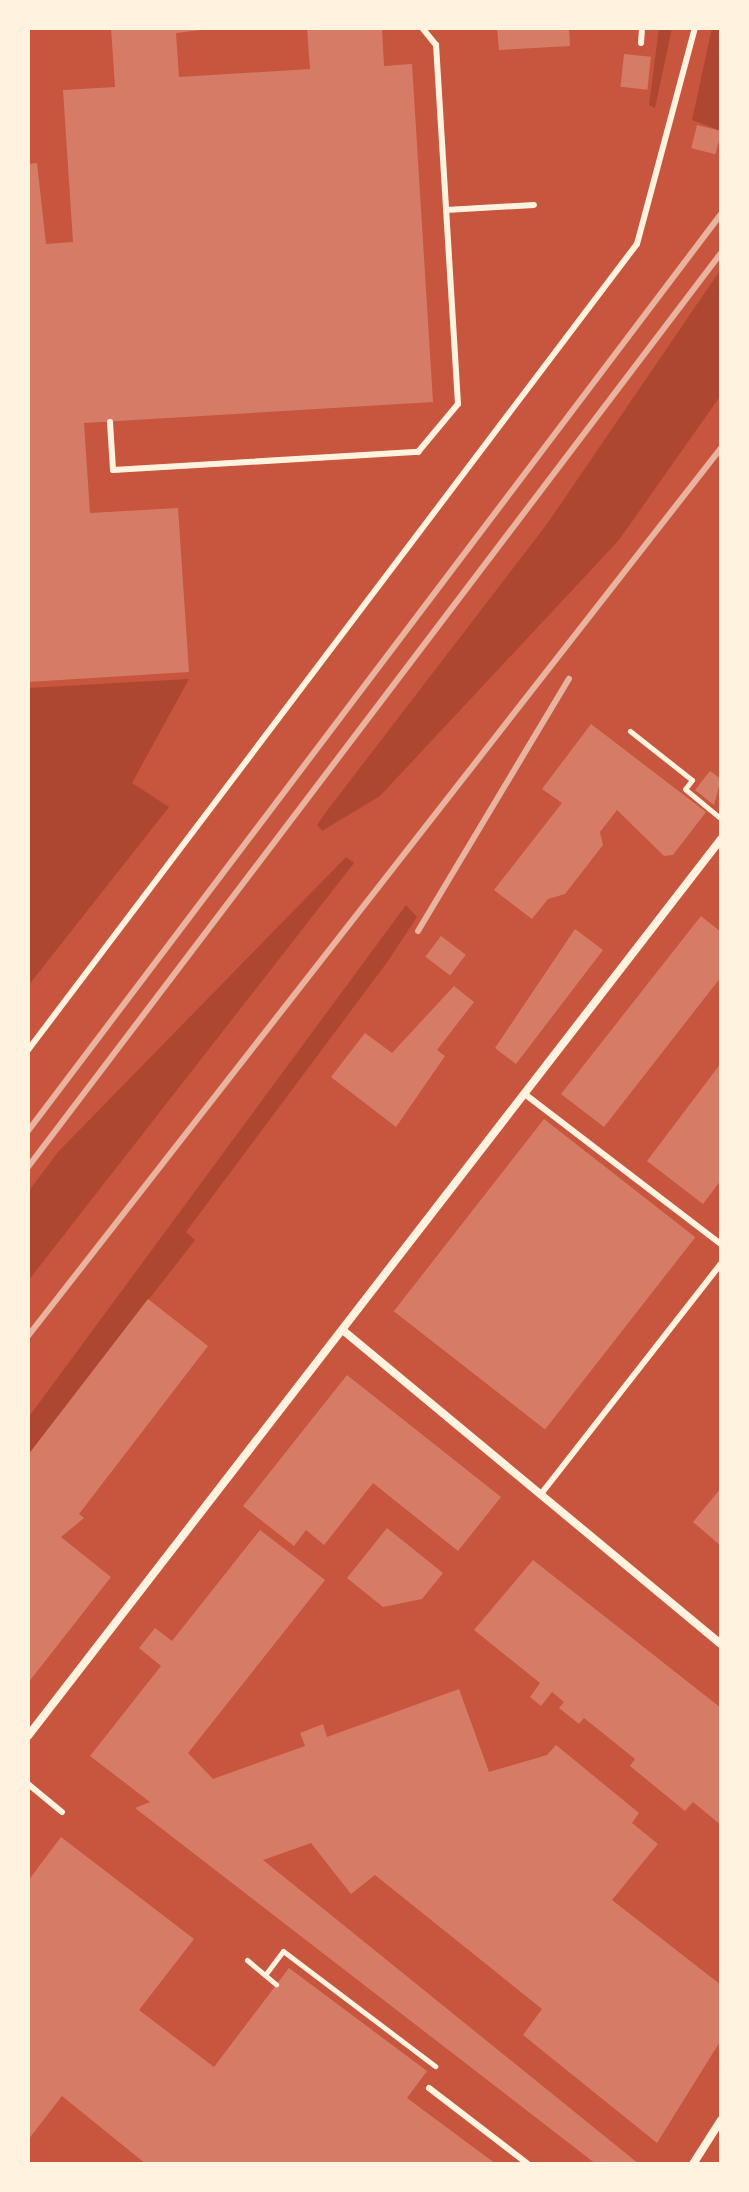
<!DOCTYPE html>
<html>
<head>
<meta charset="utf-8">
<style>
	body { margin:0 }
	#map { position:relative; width:749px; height:2192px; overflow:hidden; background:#c8553d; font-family:Inter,sans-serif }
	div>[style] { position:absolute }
	.green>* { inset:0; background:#ae4732 }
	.building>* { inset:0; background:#d67c66; transform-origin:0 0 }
	.path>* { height:5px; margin:-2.5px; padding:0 2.5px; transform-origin:2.5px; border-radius:2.5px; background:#fff3e0 }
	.service>* { height:6px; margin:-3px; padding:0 3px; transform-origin:3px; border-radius:3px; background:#fff3e0 }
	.minor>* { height:8px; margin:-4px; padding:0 4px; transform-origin:4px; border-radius:4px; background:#fff3e0 }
	.rail>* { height:6px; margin:-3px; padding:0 3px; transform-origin:3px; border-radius:3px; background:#e9b49f }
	span { translate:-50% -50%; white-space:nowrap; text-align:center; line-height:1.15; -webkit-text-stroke:6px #fff3e0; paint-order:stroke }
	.frame { position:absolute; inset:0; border:30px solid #fff3e0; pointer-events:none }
</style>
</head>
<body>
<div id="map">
	<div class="green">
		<div style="clip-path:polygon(659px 28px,672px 28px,655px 108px,649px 105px)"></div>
		<div style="clip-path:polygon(712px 28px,721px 28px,721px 131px,692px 120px)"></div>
		<div style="clip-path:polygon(721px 269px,721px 395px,619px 540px,380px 796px,322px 831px,317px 825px,326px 812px,547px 524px)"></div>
		<div style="clip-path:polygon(189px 679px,132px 783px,169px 807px,28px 986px,28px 688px)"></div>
		<div style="clip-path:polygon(346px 857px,354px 863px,28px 1281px,28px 1192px,58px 1152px)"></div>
		<div style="clip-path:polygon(406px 905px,417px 917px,388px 961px,186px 1232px,195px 1240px,28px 1455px,28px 1418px)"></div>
	</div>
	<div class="building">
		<div style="clip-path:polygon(111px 28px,218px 28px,176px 33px,179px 77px,310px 69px,307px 28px,382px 28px,384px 66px,412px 64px,433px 402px,84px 423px,90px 513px,178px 508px,189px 672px,28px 682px,28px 164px,37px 163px,46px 244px,73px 242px,63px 90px,115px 87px)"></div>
		<div style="clip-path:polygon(497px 28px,569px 28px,570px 46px,499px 50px)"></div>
		<div style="left:624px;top:54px;width:27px;height:33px;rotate:6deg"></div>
		<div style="left:697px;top:125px;width:25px;height:24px;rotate:14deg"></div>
		<div style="clip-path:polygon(591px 724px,706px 812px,673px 855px,664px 856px,617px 810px,600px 832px,603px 845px,565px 894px,548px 899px,532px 919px,494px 890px,562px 803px,542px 789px)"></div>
		<div style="clip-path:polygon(710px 771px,721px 779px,714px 805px,695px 790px)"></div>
		<div style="clip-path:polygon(701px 916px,721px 932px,721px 977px,604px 1127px,561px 1094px)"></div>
		<div style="clip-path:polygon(575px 929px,603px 950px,516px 1064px,495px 1048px)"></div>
		<div style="left:441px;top:936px;width:31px;height:26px;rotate:37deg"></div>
		<div style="clip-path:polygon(454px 986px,474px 1002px,437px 1050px,445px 1056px,396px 1127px,331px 1077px,365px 1033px,392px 1053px)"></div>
		<div style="clip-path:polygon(721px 1063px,721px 1180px,703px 1204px,647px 1161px)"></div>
		<div style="left:544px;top:1119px;width:192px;height:244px;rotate:38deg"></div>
		<div style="clip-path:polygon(148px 1299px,208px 1346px,79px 1514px,84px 1518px,61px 1537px,111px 1577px,28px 1683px,28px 1455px)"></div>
		<div style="clip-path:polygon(347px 1375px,501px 1497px,458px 1551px,373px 1483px,324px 1545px,306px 1530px,294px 1546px,243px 1506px)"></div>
		<div style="clip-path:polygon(721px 1488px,721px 1546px,693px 1522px)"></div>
		<div style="clip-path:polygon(387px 1528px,443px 1573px,422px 1599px,383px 1607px,347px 1578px)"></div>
		<div style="clip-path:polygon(260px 1530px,325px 1580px,188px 1753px,213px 1779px,305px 1746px,300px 1733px,323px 1724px,327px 1737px,459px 1689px,489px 1772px,547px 1755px,556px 1745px,639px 1813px,632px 1823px,658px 1844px,612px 1900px,721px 1985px,721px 2040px,657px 2143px,523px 2035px,542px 2009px,375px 1875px,351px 1894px,311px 1843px,263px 1860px,639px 2164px,596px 2164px,135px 1808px,150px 1802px,90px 1756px,161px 1666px,139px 1648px,155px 1628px,172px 1641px)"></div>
		<div style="clip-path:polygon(533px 1560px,721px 1708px,721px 1825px,693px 1802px,685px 1811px,630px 1766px,635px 1759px,584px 1718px,579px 1724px,559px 1708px,564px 1702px,552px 1692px,541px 1706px,530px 1697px,540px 1683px,474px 1630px)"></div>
		<div style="clip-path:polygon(61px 1837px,194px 1939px,139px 2010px,214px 2067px,289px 1968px,427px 2071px,407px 2098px,496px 2164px,146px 2164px,62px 2096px,28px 2140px,28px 1881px)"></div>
	</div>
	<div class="path">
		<div style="left:630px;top:731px;width:79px;rotate:38.3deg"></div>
		<div style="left:692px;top:780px;width:11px;rotate:128deg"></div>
		<div style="left:685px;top:789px;width:45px;rotate:39.6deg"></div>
		<div style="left:247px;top:1960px;width:38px;rotate:40deg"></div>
		<div style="left:265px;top:1975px;width:30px;rotate:-53deg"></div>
		<div style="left:283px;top:1951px;width:191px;rotate:37.1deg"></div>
	</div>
	<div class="service">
		<div style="left:641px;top:43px;width:15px;rotate:-86deg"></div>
		<div style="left:446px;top:210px;width:88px;rotate:-3.3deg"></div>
		<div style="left:110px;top:422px;width:48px;rotate:86.4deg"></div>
		<div style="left:113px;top:470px;width:306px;rotate:-3.4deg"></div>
		<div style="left:418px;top:452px;width:62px;rotate:-50.2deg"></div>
		<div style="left:458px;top:404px;width:360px;rotate:-93.5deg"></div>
		<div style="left:436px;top:45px;width:22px;rotate:-129deg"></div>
		<div style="left:28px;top:1050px;width:1010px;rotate:-52.93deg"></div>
		<div style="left:637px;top:244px;width:224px;rotate:-75deg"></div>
		<div style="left:526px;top:1095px;width:245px;rotate:37.4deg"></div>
		<div style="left:541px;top:1494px;width:292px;rotate:-52deg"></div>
		<div style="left:28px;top:1784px;width:44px;rotate:39.5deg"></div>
		<div style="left:429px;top:2088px;width:125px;rotate:37.5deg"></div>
	</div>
	<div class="minor">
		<div style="left:345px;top:1332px;width:489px;rotate:39.7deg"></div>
		<div style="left:28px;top:1736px;width:1134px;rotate:-52.31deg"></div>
		<div style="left:693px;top:2164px;width:52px;rotate:-57.5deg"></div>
	</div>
	<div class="rail">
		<div style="left:418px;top:931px;width:294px;rotate:-59.1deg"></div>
		<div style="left:28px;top:1131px;width:1149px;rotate:-52.92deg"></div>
		<div style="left:28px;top:1167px;width:1147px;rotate:-52.83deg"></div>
		<div style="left:28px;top:1336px;width:1126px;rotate:-52.03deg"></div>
	</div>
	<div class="frame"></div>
</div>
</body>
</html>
